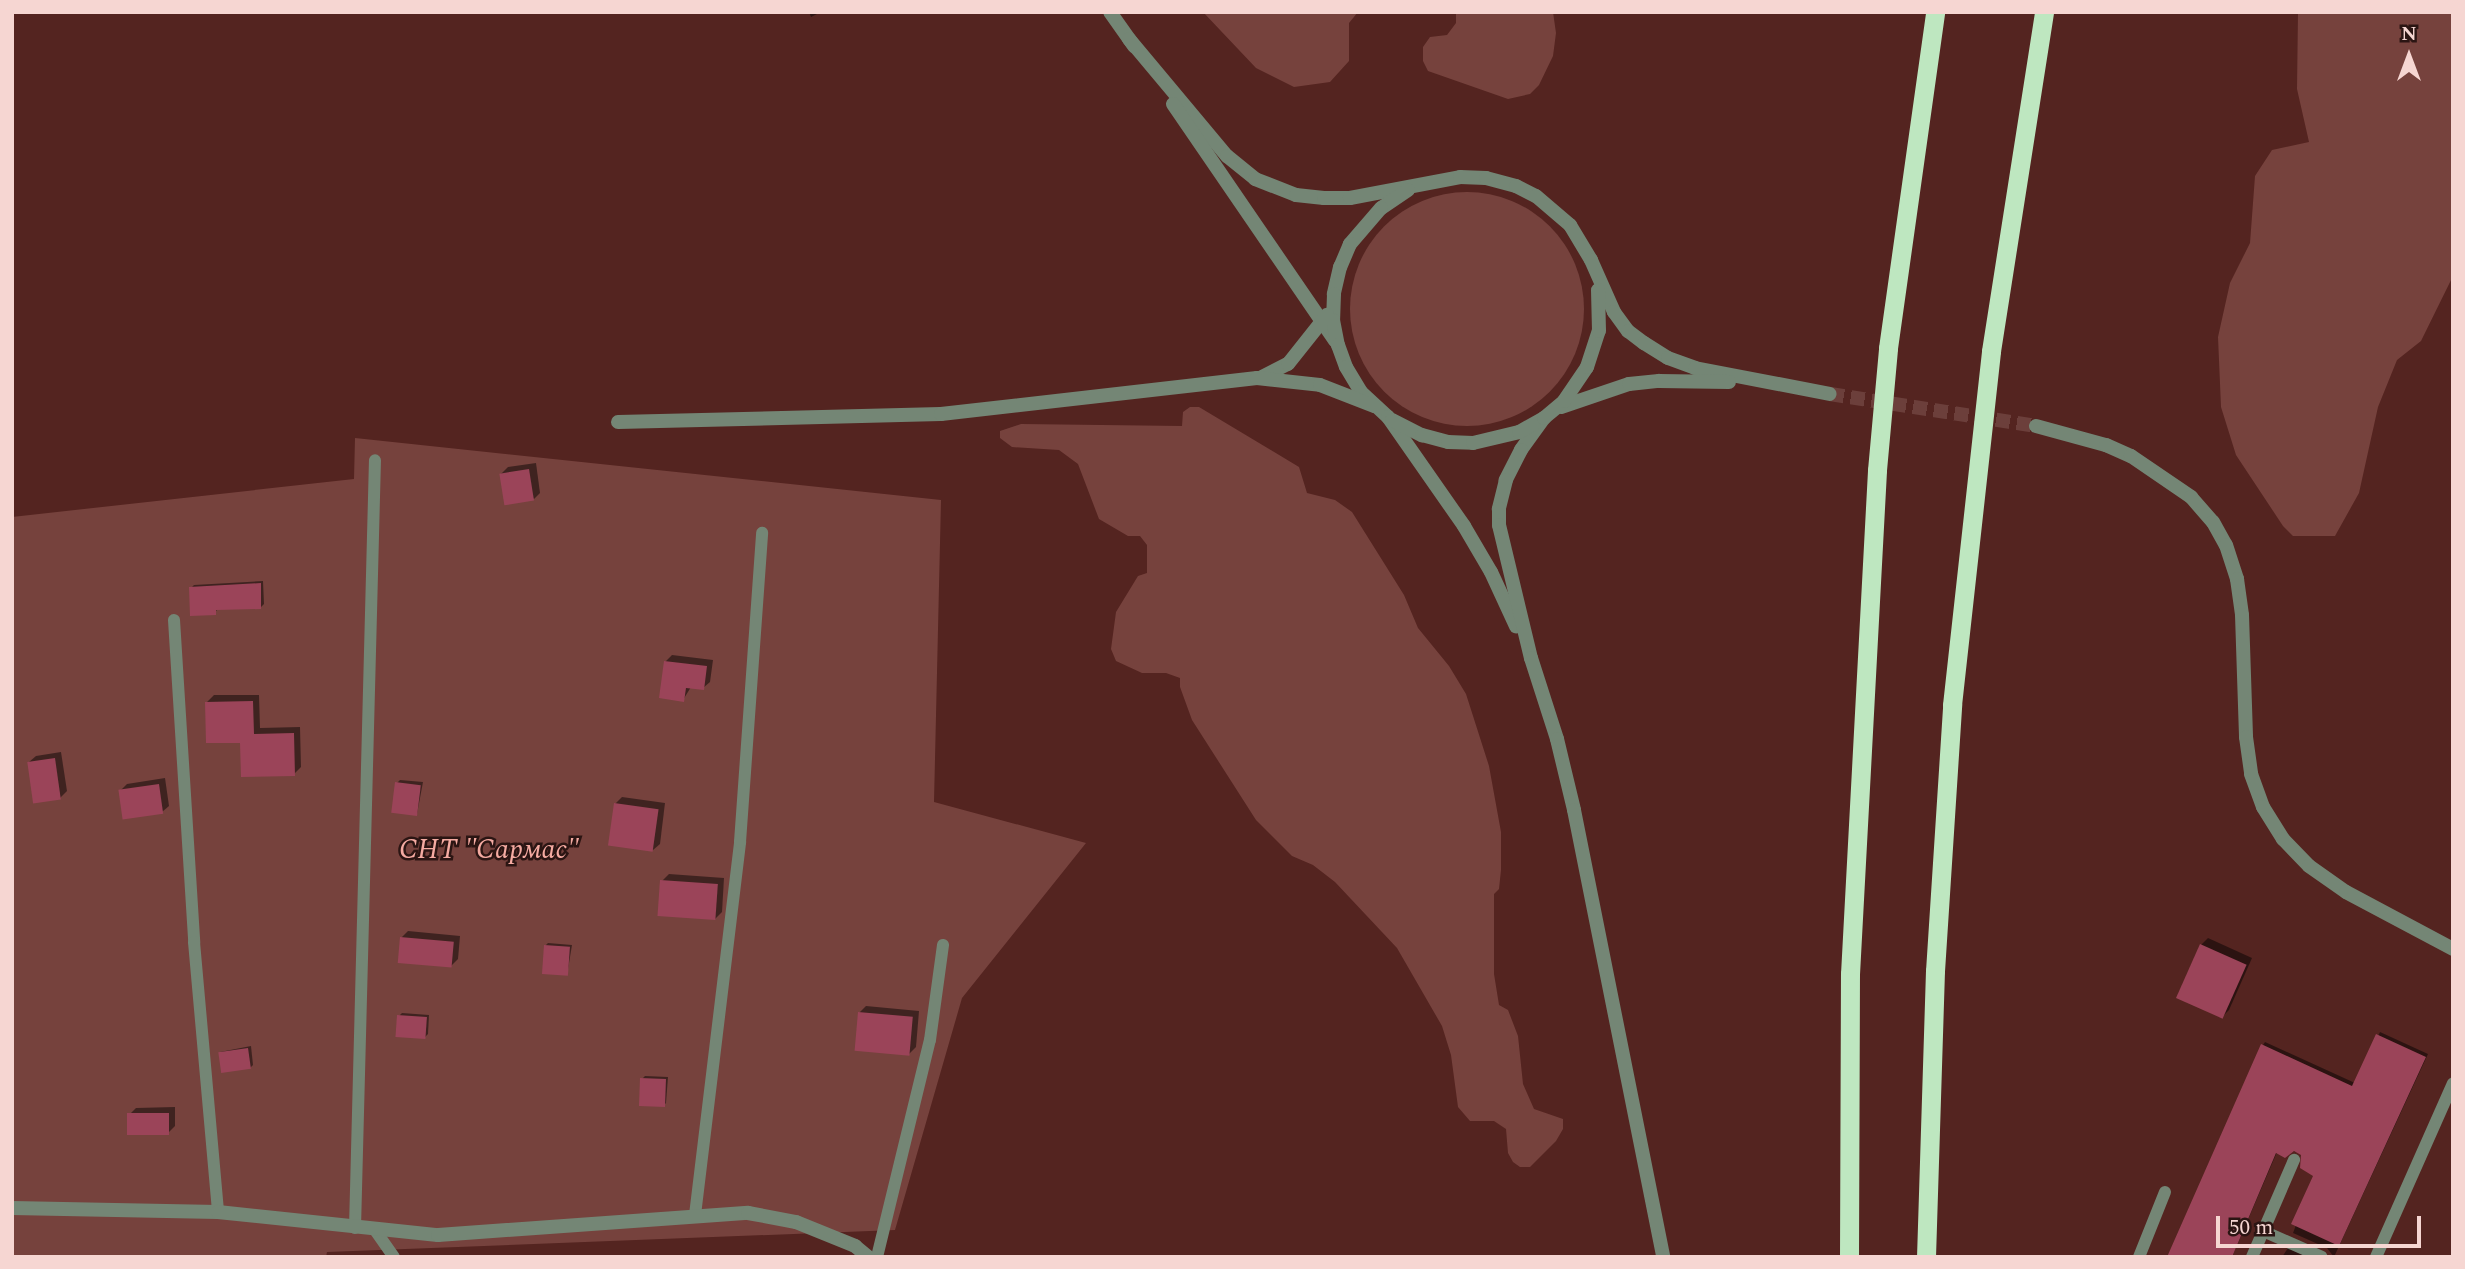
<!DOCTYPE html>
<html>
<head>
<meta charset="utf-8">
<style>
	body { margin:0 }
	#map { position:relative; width:2465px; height:1269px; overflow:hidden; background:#542420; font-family:Spectral,serif }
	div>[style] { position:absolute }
	.green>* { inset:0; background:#76423d }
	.round { border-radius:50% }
	.shadow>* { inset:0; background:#0007 }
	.building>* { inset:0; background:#9b4459; transform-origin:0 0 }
	.minor-tunnel>* { height:14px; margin-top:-7px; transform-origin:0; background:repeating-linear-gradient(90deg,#6c3f3b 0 14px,transparent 0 21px) }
	.service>* { height:12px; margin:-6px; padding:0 6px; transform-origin:6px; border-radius:6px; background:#748675 }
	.minor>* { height:14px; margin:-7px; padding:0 7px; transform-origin:7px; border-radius:7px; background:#748675 }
	.trunk>* { height:19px; margin:-9.5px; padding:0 9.5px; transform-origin:9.5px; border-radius:9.5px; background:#bee7c0 }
	span { translate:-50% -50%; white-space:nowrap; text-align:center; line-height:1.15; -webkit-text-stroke:5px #2b1513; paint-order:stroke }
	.park-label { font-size:28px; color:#f5aba2; font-style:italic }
	.frame { position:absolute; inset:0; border:14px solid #f6d6d2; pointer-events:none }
	.north { position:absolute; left:2374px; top:21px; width:70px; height:70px; -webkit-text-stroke:5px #2b1513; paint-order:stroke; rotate:0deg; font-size:19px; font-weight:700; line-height:28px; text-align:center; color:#f6d6d2 }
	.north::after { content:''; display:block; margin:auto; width:24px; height:32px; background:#f6d6d2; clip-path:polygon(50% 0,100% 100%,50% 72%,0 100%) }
	.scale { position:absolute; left:2216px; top:1216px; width:205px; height:32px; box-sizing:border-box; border:4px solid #f6d6d2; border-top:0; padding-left:9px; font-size:21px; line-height:24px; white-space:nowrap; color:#f6d6d2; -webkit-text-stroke:5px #2b1513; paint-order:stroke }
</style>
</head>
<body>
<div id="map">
	<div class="green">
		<div style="clip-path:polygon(1203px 12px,1358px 12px,1349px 23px,1349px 61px,1330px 82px,1294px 87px,1256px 68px)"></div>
		<div style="clip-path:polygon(1456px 12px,1553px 12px,1556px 33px,1553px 56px,1539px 85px,1530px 94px,1508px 99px,1428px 71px,1423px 61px,1423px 47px,1430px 37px,1447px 35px,1456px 23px)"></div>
		<div style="clip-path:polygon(2298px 12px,2453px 12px,2453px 276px,2421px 341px,2397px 360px,2378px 407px,2359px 493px,2335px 536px,2293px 536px,2283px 526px,2236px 455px,2221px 407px,2218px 337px,2230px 283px,2250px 243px,2255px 176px,2272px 150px,2309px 142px,2297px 89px)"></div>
		<div class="round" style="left:1350px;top:192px;width:234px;height:234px"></div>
		<div style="clip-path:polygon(1190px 407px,1199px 407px,1299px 467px,1307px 493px,1335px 500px,1352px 512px,1404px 595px,1418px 628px,1449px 666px,1466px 694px,1489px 766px,1501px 832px,1501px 870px,1499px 889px,1494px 894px,1494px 974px,1499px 1005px,1508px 1010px,1518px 1036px,1523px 1084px,1534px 1109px,1563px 1119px,1563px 1129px,1556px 1141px,1530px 1167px,1520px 1167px,1513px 1162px,1508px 1153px,1506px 1129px,1494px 1121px,1470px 1121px,1458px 1107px,1451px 1055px,1442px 1026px,1397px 948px,1335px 882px,1313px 865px,1292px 856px,1256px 820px,1192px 720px,1180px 687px,1180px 678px,1166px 673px,1142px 673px,1116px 661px,1111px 649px,1116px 612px,1138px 576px,1147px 573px,1147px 545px,1140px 536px,1128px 536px,1099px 519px,1078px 464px,1059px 450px,1012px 447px,1000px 438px,1000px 431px,1021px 424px,1182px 426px,1183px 412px)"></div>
		<div style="clip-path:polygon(355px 438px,941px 500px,934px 802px,1086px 843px,962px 998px,895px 1230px,327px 1252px,326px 1257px,12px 1257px,12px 517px,354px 479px)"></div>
	</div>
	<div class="shadow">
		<div style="clip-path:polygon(809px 12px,821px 12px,811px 17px)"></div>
		<div style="clip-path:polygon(536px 463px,540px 493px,534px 499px,501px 474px,508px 467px)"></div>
		<div style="clip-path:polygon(263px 581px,264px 604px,261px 607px,218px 608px,215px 613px,191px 588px,194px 585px)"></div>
		<div style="clip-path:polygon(672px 655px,713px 660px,710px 682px,703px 688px,691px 687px,683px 700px,665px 662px)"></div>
		<div style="clip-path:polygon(214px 695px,259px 695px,260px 728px,300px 727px,301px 767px,294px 774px,242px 741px,207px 702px)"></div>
		<div style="clip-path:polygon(61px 752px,67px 791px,60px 798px,29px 762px,36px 756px)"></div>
		<div style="clip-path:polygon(165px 778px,169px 806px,162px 812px,120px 791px,127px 784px)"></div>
		<div style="clip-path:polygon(400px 780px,423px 782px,417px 814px,397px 783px)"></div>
		<div style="clip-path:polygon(622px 797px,665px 803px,660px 844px,653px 850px,615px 804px)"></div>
		<div style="clip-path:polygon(669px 874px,724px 878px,722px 912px,715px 919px,662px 881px)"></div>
		<div style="clip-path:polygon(408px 931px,460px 936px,458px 959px,451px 966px,401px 938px)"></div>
		<div style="clip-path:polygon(2208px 938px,2252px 958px,2229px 1010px,2222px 1017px,2201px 945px)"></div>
		<div style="clip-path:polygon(548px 943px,572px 945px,567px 975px,545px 946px)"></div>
		<div style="clip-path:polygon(866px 1006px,919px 1011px,916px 1047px,909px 1054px,859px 1013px)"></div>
		<div style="clip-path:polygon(402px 1013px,429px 1015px,428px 1034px,425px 1037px,399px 1016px)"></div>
		<div style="clip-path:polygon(2380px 1032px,2428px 1054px,2334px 1257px,2327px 1248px,2293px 1233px,2315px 1175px,2299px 1151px,2277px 1152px,2232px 1257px,2263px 1045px,2265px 1042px,2355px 1083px)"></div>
		<div style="clip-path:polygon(251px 1046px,253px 1065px,250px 1068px,220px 1052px)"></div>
		<div style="clip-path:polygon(645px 1076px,668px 1077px,666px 1103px,663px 1106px,642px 1079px)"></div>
		<div style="clip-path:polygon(175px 1107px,175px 1126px,168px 1133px,129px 1115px,136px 1108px)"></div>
		<div style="clip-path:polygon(2288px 1248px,2308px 1257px,2282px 1257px)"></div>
	</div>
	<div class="building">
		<div style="left:529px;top:469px;width:32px;height:30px;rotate:81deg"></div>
		<div style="clip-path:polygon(261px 583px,261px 609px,216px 610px,216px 615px,190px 616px,189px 587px)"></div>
		<div style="clip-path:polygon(664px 661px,707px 666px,704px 690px,686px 688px,684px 702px,659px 698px)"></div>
		<div style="clip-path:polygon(253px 701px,254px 734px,294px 733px,295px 776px,241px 777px,240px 743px,206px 743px,205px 702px)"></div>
		<div style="left:55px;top:758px;width:42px;height:28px;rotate:82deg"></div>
		<div style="left:395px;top:782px;width:26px;height:31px;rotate:7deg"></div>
		<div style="left:159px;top:784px;width:30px;height:41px;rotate:82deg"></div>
		<div style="left:614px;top:803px;width:45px;height:43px;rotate:8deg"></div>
		<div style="left:660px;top:880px;width:58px;height:36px;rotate:4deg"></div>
		<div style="left:400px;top:937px;width:54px;height:26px;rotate:5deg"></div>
		<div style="left:2200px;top:944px;width:51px;height:59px;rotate:24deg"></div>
		<div style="left:544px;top:945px;width:26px;height:29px;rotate:4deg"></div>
		<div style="left:858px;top:1012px;width:55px;height:39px;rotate:5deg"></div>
		<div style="left:397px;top:1015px;width:30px;height:22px;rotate:4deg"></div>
		<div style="clip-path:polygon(2376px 1034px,2426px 1057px,2339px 1246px,2291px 1224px,2313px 1176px,2300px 1168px,2301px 1155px,2294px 1151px,2285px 1158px,2276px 1153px,2232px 1257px,2167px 1257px,2261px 1044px,2352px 1086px)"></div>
		<div style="left:248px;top:1048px;width:21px;height:30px;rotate:82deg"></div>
		<div style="left:640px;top:1078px;width:26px;height:28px;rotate:2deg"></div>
		<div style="left:169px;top:1113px;width:22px;height:42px;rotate:90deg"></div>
	</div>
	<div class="minor-tunnel">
		<div style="left:1830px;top:394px;width:208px;rotate:8.8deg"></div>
	</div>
	<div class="service">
		<div style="left:174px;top:620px;width:323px;rotate:86.4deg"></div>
		<div style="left:194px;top:942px;width:271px;rotate:84.9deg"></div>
		<div style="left:695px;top:1215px;width:376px;rotate:-83.1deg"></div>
		<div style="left:740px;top:842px;width:310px;rotate:-85.9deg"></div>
		<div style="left:355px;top:1228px;width:768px;rotate:-88.51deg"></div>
		<div style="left:375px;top:1230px;width:33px;rotate:55deg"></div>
		<div style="left:2263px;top:1231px;width:64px;rotate:23.8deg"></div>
		<div style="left:877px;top:1257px;width:223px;rotate:-76.3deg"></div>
		<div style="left:930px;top:1040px;width:96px;rotate:-82.2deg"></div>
		<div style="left:2139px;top:1257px;width:70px;rotate:-68.2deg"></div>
		<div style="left:2252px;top:1257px;width:106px;rotate:-66.6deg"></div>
		<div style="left:2376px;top:1257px;width:190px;rotate:-66.1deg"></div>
	</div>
	<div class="minor">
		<div style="left:1110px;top:12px;width:42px;rotate:54.8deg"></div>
		<div style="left:1129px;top:39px;width:153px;rotate:50.1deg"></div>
		<div style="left:1227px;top:156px;width:36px;rotate:39deg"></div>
		<div style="left:1255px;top:179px;width:44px;rotate:21.3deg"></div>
		<div style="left:1296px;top:195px;width:28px;rotate:6deg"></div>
		<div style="left:1324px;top:198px;width:26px"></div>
		<div style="left:1350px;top:198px;width:112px;rotate:-10.8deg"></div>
		<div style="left:1460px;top:177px;width:26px;rotate:2deg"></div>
		<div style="left:1486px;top:178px;width:31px;rotate:15deg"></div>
		<div style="left:1516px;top:186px;width:22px;rotate:27deg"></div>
		<div style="left:1536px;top:196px;width:45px;rotate:40.5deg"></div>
		<div style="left:1570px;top:225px;width:41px;rotate:59deg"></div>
		<div style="left:1591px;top:260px;width:57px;rotate:66.1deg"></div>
		<div style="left:1614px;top:312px;width:24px;rotate:54deg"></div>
		<div style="left:1628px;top:331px;width:20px;rotate:37deg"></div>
		<div style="left:1644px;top:343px;width:28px;rotate:32deg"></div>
		<div style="left:1668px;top:358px;width:29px;rotate:20deg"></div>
		<div style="left:1695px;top:368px;width:137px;rotate:10.9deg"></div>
		<div style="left:1173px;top:104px;width:287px;rotate:55.6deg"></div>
		<div style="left:1408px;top:190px;width:32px;rotate:146deg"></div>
		<div style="left:1381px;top:208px;width:48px;rotate:130.7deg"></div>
		<div style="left:1350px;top:244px;width:25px;rotate:113deg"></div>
		<div style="left:1340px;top:267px;width:28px;rotate:103deg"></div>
		<div style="left:1334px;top:294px;width:26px;rotate:92deg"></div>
		<div style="left:1333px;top:320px;width:25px;rotate:79deg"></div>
		<div style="left:1338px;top:345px;width:23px;rotate:70deg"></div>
		<div style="left:1346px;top:367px;width:29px;rotate:59deg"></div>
		<div style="left:1361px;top:392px;width:37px;rotate:43deg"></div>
		<div style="left:1388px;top:417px;width:133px;rotate:55.1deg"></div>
		<div style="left:1464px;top:526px;width:53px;rotate:59.6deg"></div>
		<div style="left:1491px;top:572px;width:60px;rotate:65.2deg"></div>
		<div style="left:1262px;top:377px;width:29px;rotate:-27deg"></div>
		<div style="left:1288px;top:364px;width:63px;rotate:-51.5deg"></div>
		<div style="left:1561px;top:407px;width:72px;rotate:-18.7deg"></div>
		<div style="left:1629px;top:384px;width:30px;rotate:-6deg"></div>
		<div style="left:1659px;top:381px;width:70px;rotate:0.8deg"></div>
		<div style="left:1544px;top:418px;width:39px;rotate:126deg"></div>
		<div style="left:1521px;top:450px;width:34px;rotate:117deg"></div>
		<div style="left:1506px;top:480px;width:30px;rotate:104deg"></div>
		<div style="left:1499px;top:509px;width:16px;rotate:90deg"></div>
		<div style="left:1499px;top:525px;width:137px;rotate:76.5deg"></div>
		<div style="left:1531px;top:658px;width:85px;rotate:72.2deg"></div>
		<div style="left:1557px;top:739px;width:73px;rotate:76.5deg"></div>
		<div style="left:1574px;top:810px;width:456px;rotate:78.7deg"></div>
		<div style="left:1392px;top:420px;width:34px;rotate:27deg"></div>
		<div style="left:1422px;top:435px;width:27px;rotate:15deg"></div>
		<div style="left:1448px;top:442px;width:25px;rotate:2deg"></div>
		<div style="left:1473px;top:443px;width:47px;rotate:-13.4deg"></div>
		<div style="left:1519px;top:432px;width:29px;rotate:-29deg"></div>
		<div style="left:1544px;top:418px;width:26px;rotate:-40deg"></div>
		<div style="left:1564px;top:401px;width:41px;rotate:-55.9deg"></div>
		<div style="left:1587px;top:367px;width:38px;rotate:-72deg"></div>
		<div style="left:1599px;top:331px;width:41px;rotate:-91.4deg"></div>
		<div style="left:618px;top:422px;width:323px;rotate:-1.4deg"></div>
		<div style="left:941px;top:414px;width:318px;rotate:-6.5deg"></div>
		<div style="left:1257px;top:378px;width:63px;rotate:6.3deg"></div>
		<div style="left:1320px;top:385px;width:58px;rotate:21.3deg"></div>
		<div style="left:2036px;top:426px;width:73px;rotate:15.2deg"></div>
		<div style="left:2106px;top:445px;width:27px;rotate:24deg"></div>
		<div style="left:2131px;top:456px;width:73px;rotate:34.3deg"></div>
		<div style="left:2191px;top:497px;width:33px;rotate:49deg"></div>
		<div style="left:2213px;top:522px;width:26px;rotate:61deg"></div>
		<div style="left:2226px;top:545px;width:36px;rotate:72deg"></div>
		<div style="left:2237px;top:579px;width:36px;rotate:82deg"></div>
		<div style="left:2242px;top:615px;width:122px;rotate:88.1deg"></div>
		<div style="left:2246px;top:737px;width:37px;rotate:82deg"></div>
		<div style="left:2251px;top:774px;width:35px;rotate:70deg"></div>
		<div style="left:2263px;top:807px;width:38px;rotate:58deg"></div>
		<div style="left:2283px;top:839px;width:37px;rotate:46deg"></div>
		<div style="left:2309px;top:866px;width:45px;rotate:35.1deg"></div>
		<div style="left:2346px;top:892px;width:121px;rotate:28deg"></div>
		<div style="left:12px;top:1208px;width:206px;rotate:1.1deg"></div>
		<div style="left:218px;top:1212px;width:221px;rotate:6deg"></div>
		<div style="left:438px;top:1235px;width:311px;rotate:-4.1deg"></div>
		<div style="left:748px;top:1213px;width:49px;rotate:10.6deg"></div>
		<div style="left:796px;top:1222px;width:64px;rotate:22.1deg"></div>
		<div style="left:855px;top:1246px;width:17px;rotate:40deg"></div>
	</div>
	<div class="trunk">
		<div style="left:1849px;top:1257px;width:283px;rotate:-89.8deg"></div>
		<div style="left:1850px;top:974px;width:505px;rotate:-86.93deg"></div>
		<div style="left:1877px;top:470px;width:122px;rotate:-84.8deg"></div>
		<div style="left:1888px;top:348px;width:339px;rotate:-82deg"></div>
		<div style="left:1926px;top:1257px;width:286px;rotate:-88.2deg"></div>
		<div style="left:1935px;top:971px;width:267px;rotate:-86.3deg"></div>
		<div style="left:1952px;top:705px;width:356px;rotate:-83.7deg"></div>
		<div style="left:1991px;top:351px;width:343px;rotate:-81.1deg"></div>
	</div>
	<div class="park-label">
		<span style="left:489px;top:850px">СНТ "Сармас"</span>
	</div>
	<div class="frame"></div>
	<div class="north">N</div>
	<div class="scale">50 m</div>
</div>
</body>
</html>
